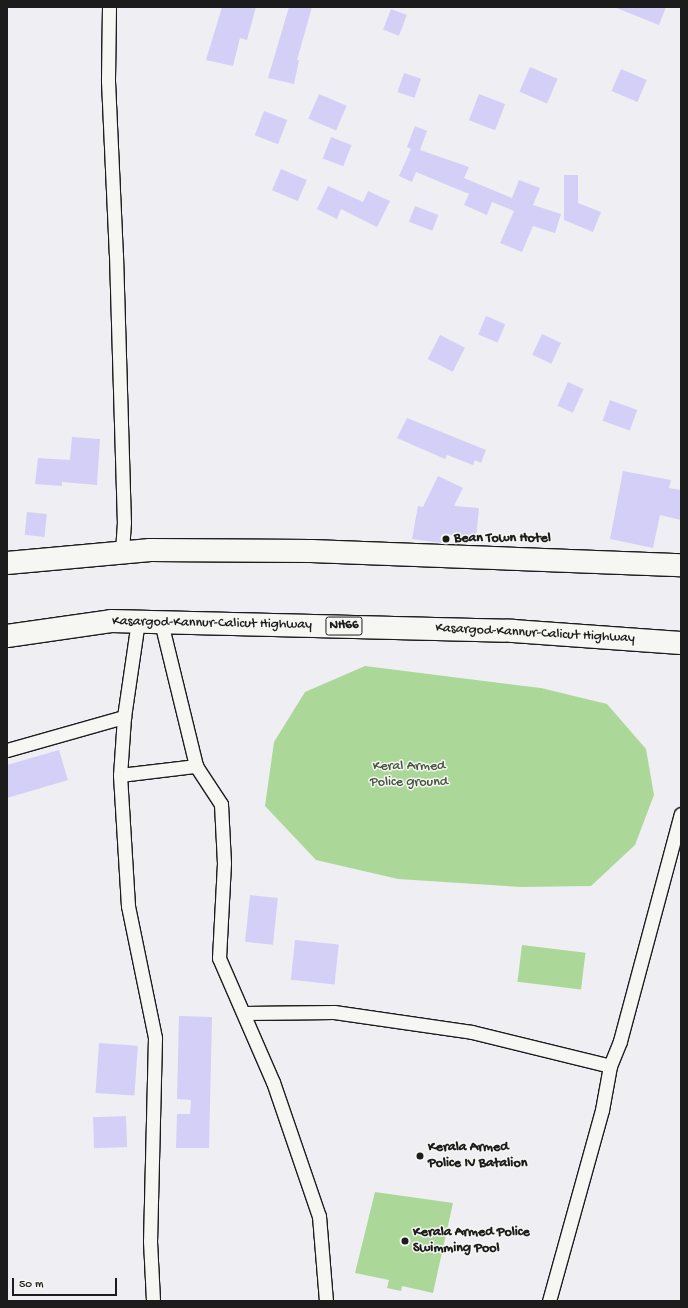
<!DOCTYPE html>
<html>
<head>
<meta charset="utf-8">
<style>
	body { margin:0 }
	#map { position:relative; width:688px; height:1308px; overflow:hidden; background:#efeef3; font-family:"Gochi Hand",sans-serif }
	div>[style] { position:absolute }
	.green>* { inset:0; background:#abd898; transform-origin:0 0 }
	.building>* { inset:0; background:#d4cff7; transform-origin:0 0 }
	.roads { filter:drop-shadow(1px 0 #1c1c1c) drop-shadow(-1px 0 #1c1c1c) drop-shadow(0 1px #1c1c1c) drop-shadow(0 -1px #1c1c1c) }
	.street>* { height:13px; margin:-6.5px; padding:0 6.5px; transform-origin:6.5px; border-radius:6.5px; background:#f6f6f2 }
	.highway>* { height:22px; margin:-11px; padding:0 11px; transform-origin:11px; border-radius:11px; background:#f6f6f2 }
	.dots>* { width:11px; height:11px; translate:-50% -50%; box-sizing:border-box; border:2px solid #f6f6f2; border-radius:50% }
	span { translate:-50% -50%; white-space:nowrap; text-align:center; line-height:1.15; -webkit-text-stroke:3px #f6f6f2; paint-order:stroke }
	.shield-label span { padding:1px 3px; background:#f6f6f2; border:1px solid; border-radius:3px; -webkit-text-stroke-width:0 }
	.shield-label { font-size:13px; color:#1c1c1c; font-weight:700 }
	.poi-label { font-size:14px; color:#1c1c1c; font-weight:700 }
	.left { translate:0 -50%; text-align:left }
	.street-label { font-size:14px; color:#1c1c1c }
	.park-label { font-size:14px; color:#475441 }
	.frame { position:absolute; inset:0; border:8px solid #1c1c1c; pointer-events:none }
	.scale { position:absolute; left:12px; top:1278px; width:105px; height:18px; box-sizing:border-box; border:2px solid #1c1c1c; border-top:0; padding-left:5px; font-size:12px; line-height:14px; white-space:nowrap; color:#1c1c1c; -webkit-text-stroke:3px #f6f6f2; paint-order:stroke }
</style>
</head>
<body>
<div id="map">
	<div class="green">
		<div style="clip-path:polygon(365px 666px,541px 688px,607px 704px,646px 749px,654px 795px,635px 845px,591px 886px,521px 887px,398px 879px,316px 860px,265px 806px,274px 742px,305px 692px)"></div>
		<div style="left:522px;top:945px;width:64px;height:37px;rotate:7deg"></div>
		<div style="clip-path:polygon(375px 1192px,453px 1203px,433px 1293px,402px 1286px,401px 1291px,387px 1288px,389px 1280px,355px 1273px)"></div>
	</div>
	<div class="building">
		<div style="clip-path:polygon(222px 7px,256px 7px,247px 40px,240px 38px,233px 66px,206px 60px)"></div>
		<div style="clip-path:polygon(289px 7px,312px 7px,297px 60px,299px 60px,294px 84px,268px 78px)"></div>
		<div style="clip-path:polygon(614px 7px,666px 7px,659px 25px)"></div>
		<div style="left:391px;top:9px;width:17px;height:22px;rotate:21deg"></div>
		<div style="left:530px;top:67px;width:30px;height:27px;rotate:23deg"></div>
		<div style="left:621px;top:69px;width:28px;height:24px;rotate:23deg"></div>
		<div style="left:404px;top:73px;width:18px;height:20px;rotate:19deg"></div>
		<div style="left:319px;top:94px;width:30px;height:27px;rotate:23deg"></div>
		<div style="left:479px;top:94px;width:28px;height:28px;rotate:21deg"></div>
		<div style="left:264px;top:111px;width:25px;height:26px;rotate:21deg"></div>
		<div style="clip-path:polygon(415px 126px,427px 131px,420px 150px,469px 167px,464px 178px,512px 198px,519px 180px,540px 188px,533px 205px,561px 214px,555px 233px,533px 226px,522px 252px,500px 243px,514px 211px,492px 202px,487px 215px,464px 205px,469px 194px,416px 172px,412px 182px,399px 176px,411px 149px,407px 147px)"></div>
		<div style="left:331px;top:137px;width:22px;height:23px;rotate:21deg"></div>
		<div style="left:281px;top:169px;width:28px;height:23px;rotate:23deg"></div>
		<div style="clip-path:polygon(564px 175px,578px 175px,578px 203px,601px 212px,593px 232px,564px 220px)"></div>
		<div style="clip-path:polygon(328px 186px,363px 202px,368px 191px,390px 201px,377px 227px,341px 209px,337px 219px,317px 209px)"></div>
		<div style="left:415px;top:206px;width:25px;height:17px;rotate:21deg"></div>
		<div style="left:486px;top:316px;width:21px;height:20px;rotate:23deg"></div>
		<div style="left:542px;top:334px;width:21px;height:23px;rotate:25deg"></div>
		<div style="left:440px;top:335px;width:28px;height:27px;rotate:27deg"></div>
		<div style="left:568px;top:382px;width:17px;height:26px;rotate:24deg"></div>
		<div style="left:610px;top:400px;width:29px;height:22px;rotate:20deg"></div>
		<div style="clip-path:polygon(407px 418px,486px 450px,481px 463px,475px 460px,473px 465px,447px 455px,445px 459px,397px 438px)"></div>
		<div style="clip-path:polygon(72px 437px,100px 439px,97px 485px,62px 482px,62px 486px,35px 484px,38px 458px,70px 460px)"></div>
		<div style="clip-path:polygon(623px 471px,671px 480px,669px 488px,681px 490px,681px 520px,660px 515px,653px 548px,610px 539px)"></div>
		<div style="clip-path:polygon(438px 476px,463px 488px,454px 506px,479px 508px,476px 538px,443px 534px,442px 543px,412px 539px,418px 506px,423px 507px)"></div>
		<div style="left:27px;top:512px;width:20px;height:23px;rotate:6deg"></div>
		<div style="clip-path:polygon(59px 750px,68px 780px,7px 798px,7px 765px)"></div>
		<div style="left:250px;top:895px;width:28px;height:47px;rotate:6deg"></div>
		<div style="left:295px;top:940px;width:44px;height:40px;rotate:6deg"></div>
		<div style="clip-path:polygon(179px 1016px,212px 1017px,209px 1148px,176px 1148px,177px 1114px,190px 1114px,191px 1100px,177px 1099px)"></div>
		<div style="left:99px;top:1043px;width:39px;height:50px;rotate:4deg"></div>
		<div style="left:126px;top:1116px;width:31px;height:33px;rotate:88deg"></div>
	</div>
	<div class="roads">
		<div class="street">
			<div style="left:109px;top:7px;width:74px;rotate:90.8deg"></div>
			<div style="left:108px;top:81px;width:174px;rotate:87.4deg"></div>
			<div style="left:116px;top:255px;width:267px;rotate:88.3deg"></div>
			<div style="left:124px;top:522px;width:29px;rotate:94deg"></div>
			<div style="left:138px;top:621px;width:97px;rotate:98.3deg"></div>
			<div style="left:124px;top:717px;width:58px;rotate:93.9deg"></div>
			<div style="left:120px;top:775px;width:131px;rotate:86.5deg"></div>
			<div style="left:128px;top:906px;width:135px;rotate:78.4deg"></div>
			<div style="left:155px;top:1038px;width:203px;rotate:91.4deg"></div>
			<div style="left:150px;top:1241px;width:60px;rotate:87.1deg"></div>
			<div style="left:161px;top:622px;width:148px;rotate:76.3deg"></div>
			<div style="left:7px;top:750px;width:122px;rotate:-15.8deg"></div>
			<div style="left:120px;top:775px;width:77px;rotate:-6.8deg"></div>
			<div style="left:196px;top:766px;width:45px;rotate:56.7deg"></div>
			<div style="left:221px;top:804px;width:59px;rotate:87.1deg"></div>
			<div style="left:224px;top:863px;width:95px;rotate:93deg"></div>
			<div style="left:219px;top:958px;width:135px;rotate:66.5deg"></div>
			<div style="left:273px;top:1082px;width:142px;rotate:71.1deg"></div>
			<div style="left:319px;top:1216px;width:85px;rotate:85.3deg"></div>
			<div style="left:244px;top:1013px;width:90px;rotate:-0.6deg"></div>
			<div style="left:334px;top:1012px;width:139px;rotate:8.2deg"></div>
			<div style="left:472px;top:1032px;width:142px;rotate:13.8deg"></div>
			<div style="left:549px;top:1301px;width:198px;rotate:-74.5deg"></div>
			<div style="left:602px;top:1110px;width:45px;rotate:-79.7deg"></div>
			<div style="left:610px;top:1066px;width:27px;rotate:-68deg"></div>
			<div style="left:620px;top:1041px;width:235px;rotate:-75deg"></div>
		</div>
		<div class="highway">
			<div style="left:7px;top:563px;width:144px;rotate:-5.2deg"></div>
			<div style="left:150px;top:550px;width:161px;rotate:0.4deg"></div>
			<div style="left:311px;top:551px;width:370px;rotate:2.2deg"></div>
			<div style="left:7px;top:636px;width:105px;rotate:-8.2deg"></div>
			<div style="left:111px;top:621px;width:402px;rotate:1.4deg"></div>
			<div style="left:513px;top:631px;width:168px;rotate:4.1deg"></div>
		</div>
	</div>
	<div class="dots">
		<div style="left:446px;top:539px;background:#1c1c1c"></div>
		<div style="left:420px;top:1156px;background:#1c1c1c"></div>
		<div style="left:405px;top:1241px;background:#1c1c1c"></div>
	</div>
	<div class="shield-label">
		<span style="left:344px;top:626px">NH66</span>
	</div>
	<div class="poi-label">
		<span class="left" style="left:454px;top:539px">Bean Town Hotel</span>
		<span class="left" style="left:428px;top:1156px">Kerala Armed<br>Police IV Batalion</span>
		<span class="left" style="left:413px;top:1241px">Kerala Armed Police<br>Swimming Pool</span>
	</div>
	<div class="street-label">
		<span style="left:212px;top:624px;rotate:1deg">Kasargod-Kannur-Calicut Highway</span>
		<span style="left:535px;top:634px;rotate:3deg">Kasargod-Kannur-Calicut Highway</span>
	</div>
	<div class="park-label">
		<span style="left:409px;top:775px">Keral Armed<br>Police ground</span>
	</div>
	<div class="frame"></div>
	<div class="scale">50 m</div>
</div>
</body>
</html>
